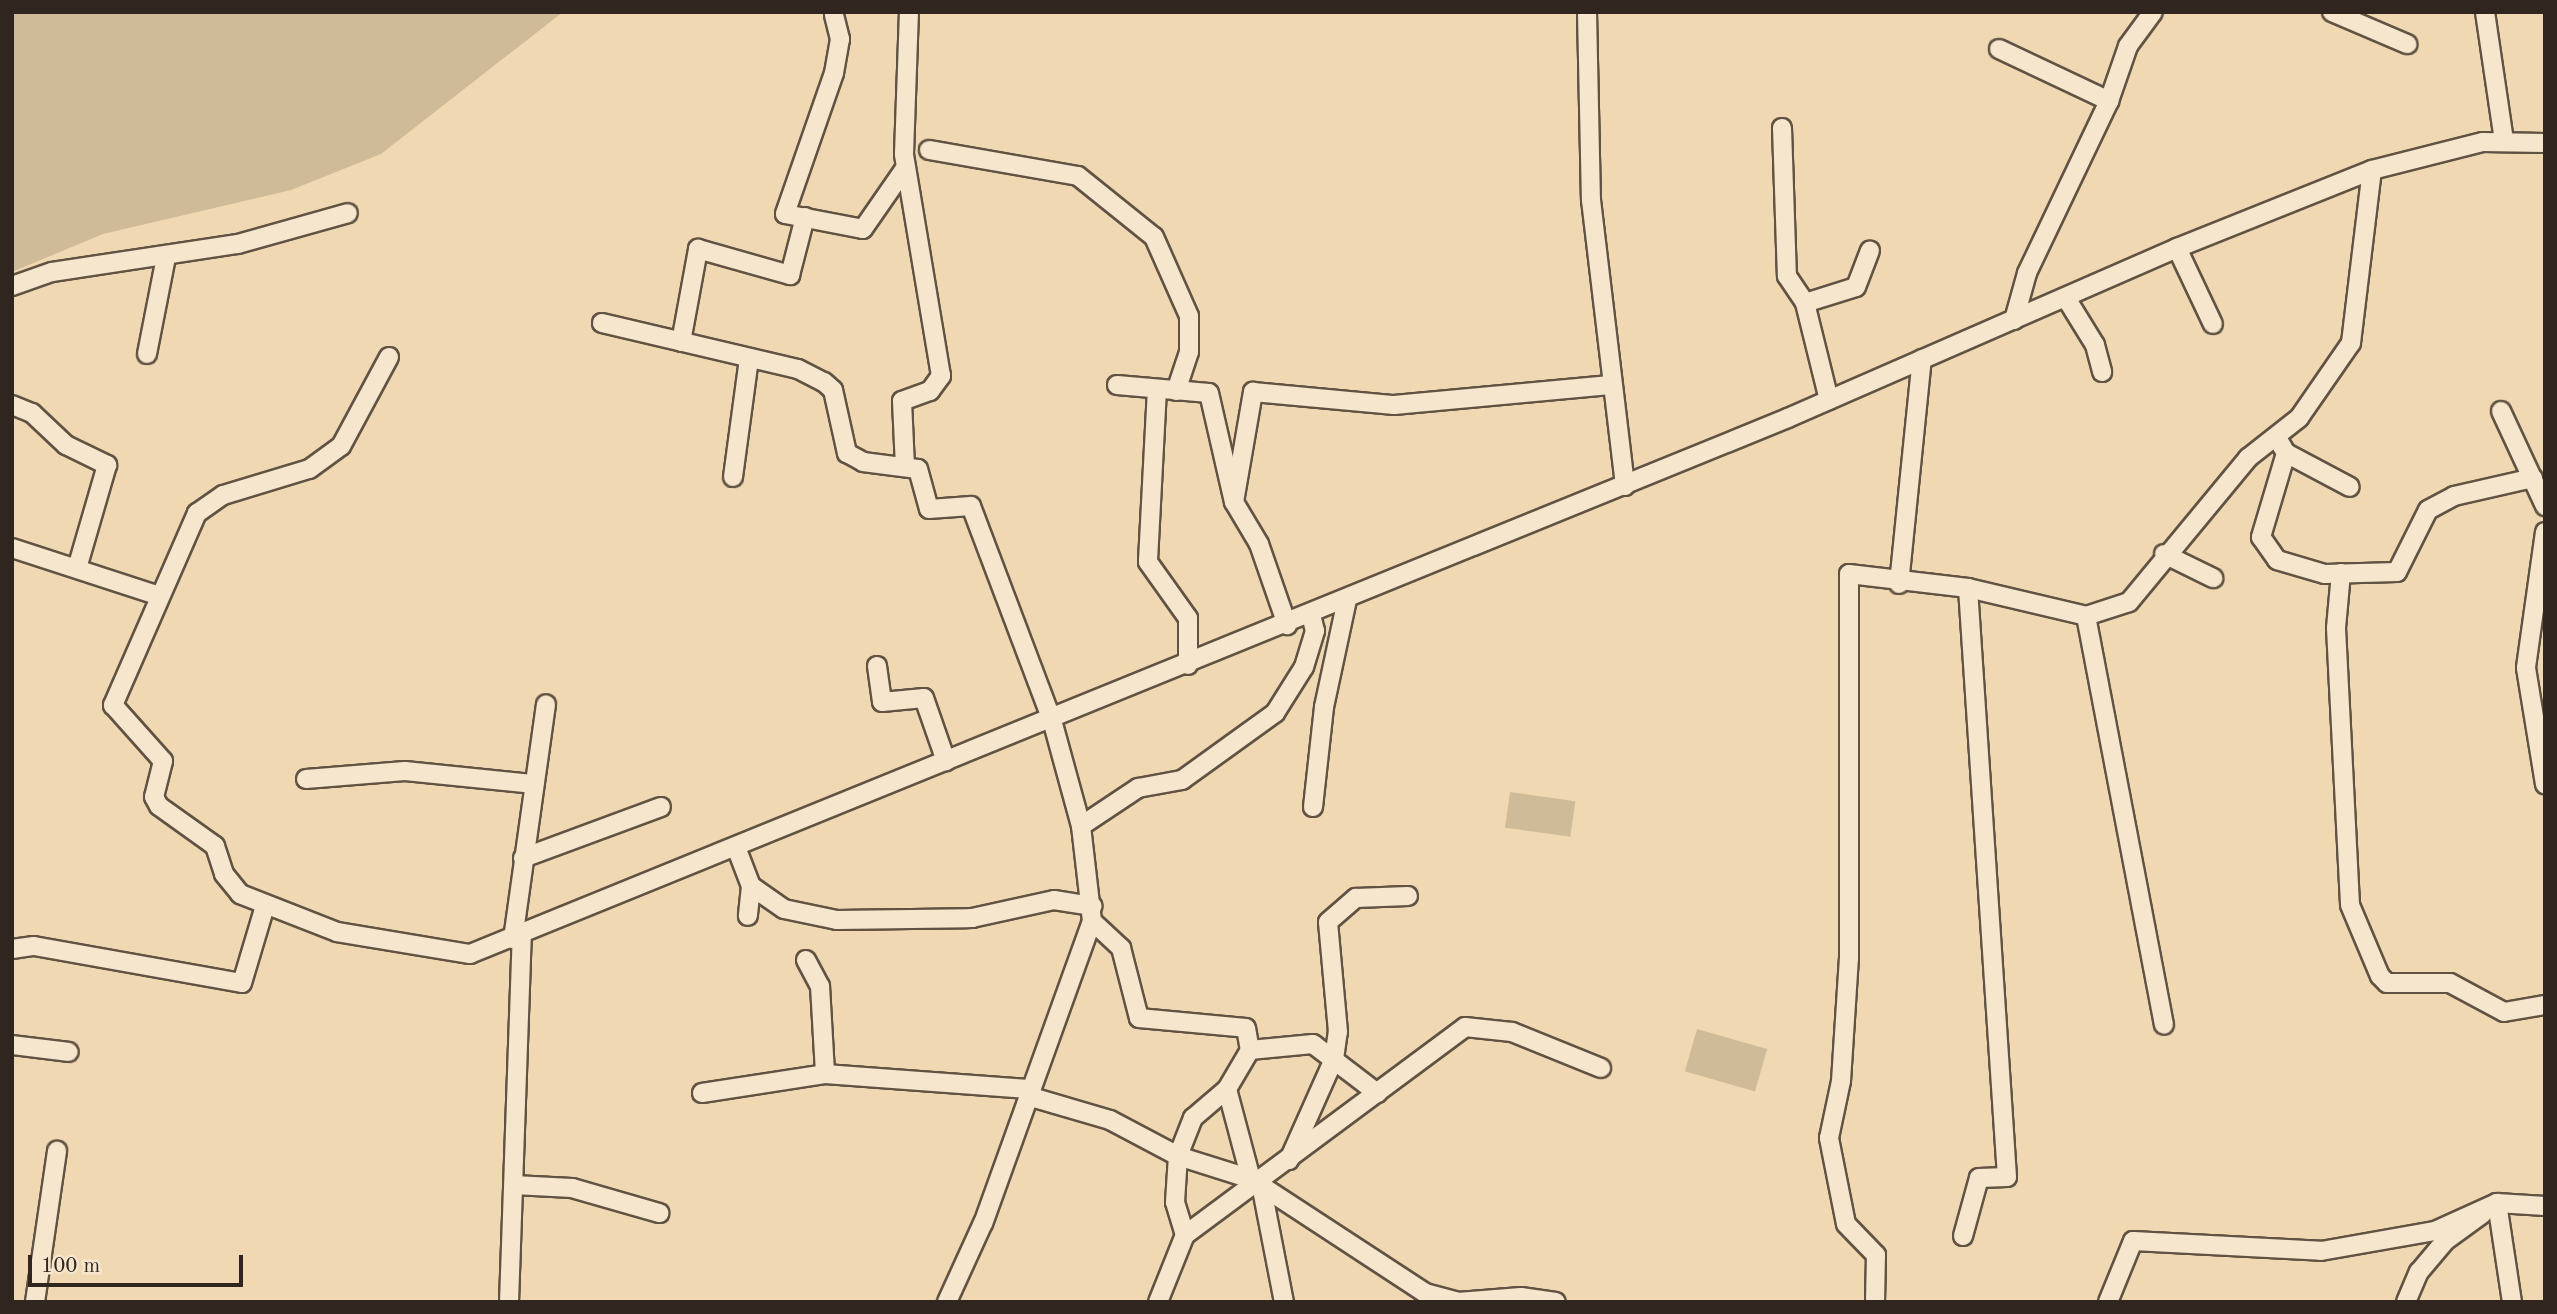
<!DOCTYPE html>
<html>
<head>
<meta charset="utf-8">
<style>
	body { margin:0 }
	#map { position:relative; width:2557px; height:1314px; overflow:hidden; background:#f0d9b2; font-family:"Old Standard TT",serif }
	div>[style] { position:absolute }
	.green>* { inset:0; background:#d0bb99; transform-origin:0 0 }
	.roads { filter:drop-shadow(2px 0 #615344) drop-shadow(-2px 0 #615344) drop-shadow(0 2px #615344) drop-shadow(0 -2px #615344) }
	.minor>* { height:18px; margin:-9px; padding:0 9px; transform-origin:9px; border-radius:9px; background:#f5e6cd }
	span { translate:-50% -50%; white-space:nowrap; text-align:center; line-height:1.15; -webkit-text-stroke:5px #f5e6cd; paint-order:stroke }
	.frame { position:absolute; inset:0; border:14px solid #31261f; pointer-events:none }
	.scale { position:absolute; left:28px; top:1255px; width:215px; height:32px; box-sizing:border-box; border:4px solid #31261f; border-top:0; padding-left:9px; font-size:21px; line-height:24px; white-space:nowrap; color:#31261f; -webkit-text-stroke:5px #f5e6cd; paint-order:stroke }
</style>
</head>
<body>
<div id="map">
	<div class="green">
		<div style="clip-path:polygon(12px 12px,563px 12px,381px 154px,291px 190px,103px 234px,12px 272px)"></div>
		<div style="left:1510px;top:792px;width:66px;height:36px;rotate:8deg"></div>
		<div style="left:1697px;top:1029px;width:73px;height:44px;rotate:16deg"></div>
	</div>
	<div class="roads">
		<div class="minor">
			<div style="left:1587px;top:12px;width:188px;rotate:88.8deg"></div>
			<div style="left:1591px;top:200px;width:288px;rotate:83.2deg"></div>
			<div style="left:2332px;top:12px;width:82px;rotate:23.1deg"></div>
			<div style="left:2485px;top:12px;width:130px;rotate:81.6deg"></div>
			<div style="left:834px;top:15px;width:25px;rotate:76deg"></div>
			<div style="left:840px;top:39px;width:35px;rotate:100deg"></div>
			<div style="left:834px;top:73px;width:149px;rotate:109.2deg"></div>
			<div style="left:785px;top:214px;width:79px;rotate:10.9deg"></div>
			<div style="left:863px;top:229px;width:75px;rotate:-55.3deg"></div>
			<div style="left:1999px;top:49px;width:122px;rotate:25.3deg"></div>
			<div style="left:1782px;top:128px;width:148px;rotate:88.1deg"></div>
			<div style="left:1787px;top:276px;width:32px;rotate:56deg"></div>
			<div style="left:1805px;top:303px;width:100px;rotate:76.1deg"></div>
			<div style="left:929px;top:150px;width:151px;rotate:9.9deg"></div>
			<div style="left:1078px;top:176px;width:97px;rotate:38.8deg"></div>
			<div style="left:1154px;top:237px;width:86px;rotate:66.1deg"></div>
			<div style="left:1189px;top:316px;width:36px;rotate:90deg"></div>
			<div style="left:1189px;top:352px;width:41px;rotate:108.4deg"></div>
			<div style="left:2177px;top:248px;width:84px;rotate:64.7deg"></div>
			<div style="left:12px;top:286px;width:42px;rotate:-19.3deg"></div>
			<div style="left:52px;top:272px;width:188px;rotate:-8.6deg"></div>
			<div style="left:238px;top:244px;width:114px;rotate:-15.7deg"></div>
			<div style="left:2066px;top:298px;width:55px;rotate:58.3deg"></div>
			<div style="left:2095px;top:345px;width:28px;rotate:75deg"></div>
			<div style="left:1805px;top:303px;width:53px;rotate:-17.4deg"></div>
			<div style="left:1856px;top:287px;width:39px;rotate:-69deg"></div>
			<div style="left:2014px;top:320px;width:49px;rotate:-74.5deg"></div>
			<div style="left:2027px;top:273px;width:191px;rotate:-64.5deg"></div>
			<div style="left:2109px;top:101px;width:58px;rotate:-70.9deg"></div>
			<div style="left:2128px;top:46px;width:42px;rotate:-53.7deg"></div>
			<div style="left:602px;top:323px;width:201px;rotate:13.2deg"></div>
			<div style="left:798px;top:369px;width:29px;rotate:27deg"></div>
			<div style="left:824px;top:382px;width:12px;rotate:42deg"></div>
			<div style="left:833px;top:390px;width:65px;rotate:77.5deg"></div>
			<div style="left:847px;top:453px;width:18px;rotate:29deg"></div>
			<div style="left:863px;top:462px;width:55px;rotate:7.3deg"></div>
			<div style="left:918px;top:469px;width:41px;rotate:74.6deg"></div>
			<div style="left:929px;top:509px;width:42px;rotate:-4.1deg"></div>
			<div style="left:971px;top:506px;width:229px;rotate:69.3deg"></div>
			<div style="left:1052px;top:720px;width:110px;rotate:74.7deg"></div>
			<div style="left:1081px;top:826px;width:96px;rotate:83.4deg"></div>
			<div style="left:1092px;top:921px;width:321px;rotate:109.8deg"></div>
			<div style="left:983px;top:1223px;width:87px;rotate:114.5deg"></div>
			<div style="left:681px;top:342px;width:95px;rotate:-79.6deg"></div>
			<div style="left:698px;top:249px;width:96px;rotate:15.8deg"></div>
			<div style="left:790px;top:275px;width:60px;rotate:-75.5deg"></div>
			<div style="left:147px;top:354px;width:99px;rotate:-78.9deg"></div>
			<div style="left:389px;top:357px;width:101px;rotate:118.3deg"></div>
			<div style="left:341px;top:446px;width:39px;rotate:144deg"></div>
			<div style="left:309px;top:469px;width:90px;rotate:163.2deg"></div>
			<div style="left:223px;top:495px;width:32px;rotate:145deg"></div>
			<div style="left:197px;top:513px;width:210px;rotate:113.6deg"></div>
			<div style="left:113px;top:705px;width:75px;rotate:48.2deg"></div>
			<div style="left:163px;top:761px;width:37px;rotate:104deg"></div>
			<div style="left:154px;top:797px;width:10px;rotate:61deg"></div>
			<div style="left:159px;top:806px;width:69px;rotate:35.5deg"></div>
			<div style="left:215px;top:846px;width:29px;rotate:72deg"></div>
			<div style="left:224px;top:874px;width:26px;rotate:51deg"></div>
			<div style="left:240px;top:894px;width:104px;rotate:21.4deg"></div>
			<div style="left:337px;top:932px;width:135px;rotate:9.4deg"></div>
			<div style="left:470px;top:954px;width:1423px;rotate:-22.13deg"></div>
			<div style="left:1788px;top:418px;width:425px;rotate:-23.6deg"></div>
			<div style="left:2177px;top:248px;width:210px;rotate:-21.8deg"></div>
			<div style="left:2372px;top:170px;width:114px;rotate:-14.2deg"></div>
			<div style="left:2483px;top:142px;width:62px;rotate:0.9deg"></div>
			<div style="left:1117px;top:385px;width:92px;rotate:5deg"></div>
			<div style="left:1209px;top:393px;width:112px;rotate:77.1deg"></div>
			<div style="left:1234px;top:502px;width:49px;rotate:59.2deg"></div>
			<div style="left:1259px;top:544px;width:86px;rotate:70.9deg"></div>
			<div style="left:1157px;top:389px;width:173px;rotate:93deg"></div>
			<div style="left:1148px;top:562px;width:69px;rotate:54.5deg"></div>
			<div style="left:1188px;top:618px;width:47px;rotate:90deg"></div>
			<div style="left:12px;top:405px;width:22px;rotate:22deg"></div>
			<div style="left:32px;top:413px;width:47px;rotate:43.3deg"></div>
			<div style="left:66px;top:445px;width:46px;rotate:26deg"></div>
			<div style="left:107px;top:465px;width:107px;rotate:106.2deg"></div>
			<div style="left:2501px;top:411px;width:105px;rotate:65.1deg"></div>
			<div style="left:2280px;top:443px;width:12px;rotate:59deg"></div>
			<div style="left:2286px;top:453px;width:72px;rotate:28deg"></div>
			<div style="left:2286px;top:453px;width:88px;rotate:106.6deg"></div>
			<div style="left:2261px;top:537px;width:28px;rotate:55deg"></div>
			<div style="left:2277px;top:560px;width:50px;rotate:16.3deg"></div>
			<div style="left:2325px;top:574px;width:72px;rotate:-1.6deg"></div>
			<div style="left:2397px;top:572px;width:69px;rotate:-63.4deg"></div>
			<div style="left:2428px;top:510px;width:30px;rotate:-28deg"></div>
			<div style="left:2454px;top:496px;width:81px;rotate:-12.8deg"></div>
			<div style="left:905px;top:467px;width:66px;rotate:-92.6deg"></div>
			<div style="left:902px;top:401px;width:30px;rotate:-20deg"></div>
			<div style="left:930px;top:391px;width:19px;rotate:-54deg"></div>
			<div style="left:941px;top:376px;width:225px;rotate:-99.5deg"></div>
			<div style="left:904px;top:154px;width:140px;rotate:-88deg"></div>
			<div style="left:733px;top:477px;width:120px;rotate:-82.3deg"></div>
			<div style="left:1234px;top:502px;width:112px;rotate:-80.2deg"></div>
			<div style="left:1253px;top:392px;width:142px;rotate:5.3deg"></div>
			<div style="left:1394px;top:405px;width:217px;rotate:-5.3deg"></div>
			<div style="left:2545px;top:532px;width:137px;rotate:98deg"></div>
			<div style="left:2526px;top:668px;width:118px;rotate:80.7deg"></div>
			<div style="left:12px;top:548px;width:152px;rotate:18deg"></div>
			<div style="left:2164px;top:554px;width:55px;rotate:26.1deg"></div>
			<div style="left:2341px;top:573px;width:55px;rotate:95.2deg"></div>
			<div style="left:2336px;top:628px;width:277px;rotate:87.1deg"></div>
			<div style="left:2350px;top:905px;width:77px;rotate:67.1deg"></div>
			<div style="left:2380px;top:976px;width:10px;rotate:45deg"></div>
			<div style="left:2387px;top:983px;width:63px"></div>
			<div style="left:2450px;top:983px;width:61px;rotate:28.2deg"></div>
			<div style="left:2504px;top:1012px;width:42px;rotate:-9.7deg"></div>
			<div style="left:1899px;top:584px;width:226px;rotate:-84.2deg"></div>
			<div style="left:2086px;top:616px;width:416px;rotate:79.2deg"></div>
			<div style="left:877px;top:666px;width:36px;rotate:82deg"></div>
			<div style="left:882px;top:702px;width:42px;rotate:-5.4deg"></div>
			<div style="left:924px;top:698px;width:67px;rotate:70.8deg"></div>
			<div style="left:306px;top:779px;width:99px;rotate:-4.6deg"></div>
			<div style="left:405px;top:771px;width:130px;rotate:5.8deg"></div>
			<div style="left:1313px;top:807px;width:101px;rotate:-83.7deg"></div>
			<div style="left:1324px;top:707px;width:109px;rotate:-77.9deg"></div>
			<div style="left:1081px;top:826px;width:69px;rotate:-33.7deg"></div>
			<div style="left:1138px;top:788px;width:45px;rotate:-10.3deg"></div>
			<div style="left:1182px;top:780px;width:115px;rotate:-35.8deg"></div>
			<div style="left:1275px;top:713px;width:54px;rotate:-57.8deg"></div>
			<div style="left:1304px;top:667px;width:38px;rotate:-73deg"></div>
			<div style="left:1315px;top:631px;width:16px;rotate:-104deg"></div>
			<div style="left:736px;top:847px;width:42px;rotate:69deg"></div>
			<div style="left:751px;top:886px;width:30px;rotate:96deg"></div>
			<div style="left:523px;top:858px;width:147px;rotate:-20.3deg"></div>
			<div style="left:751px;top:886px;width:40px;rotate:34.9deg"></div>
			<div style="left:784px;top:909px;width:54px;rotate:11.7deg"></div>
			<div style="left:837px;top:920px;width:135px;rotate:-0.8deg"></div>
			<div style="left:972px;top:918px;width:84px;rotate:-12.4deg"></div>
			<div style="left:1054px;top:900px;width:39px;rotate:9deg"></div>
			<div style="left:1092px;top:921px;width:40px;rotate:43deg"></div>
			<div style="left:1121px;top:948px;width:72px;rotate:75.6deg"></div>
			<div style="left:1139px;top:1018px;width:107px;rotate:5.3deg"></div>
			<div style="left:1246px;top:1028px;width:22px;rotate:80deg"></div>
			<div style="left:1250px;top:1050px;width:45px;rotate:120.5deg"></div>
			<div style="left:1227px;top:1089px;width:93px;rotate:75.1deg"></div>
			<div style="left:1251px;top:1179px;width:208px;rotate:33.2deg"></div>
			<div style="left:1425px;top:1293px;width:34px;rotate:15deg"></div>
			<div style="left:1458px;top:1302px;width:63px;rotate:-4.5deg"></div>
			<div style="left:1521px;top:1297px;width:35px;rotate:8deg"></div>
			<div style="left:513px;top:939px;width:237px;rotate:-82deg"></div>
			<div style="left:12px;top:949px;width:22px;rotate:-8deg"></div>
			<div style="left:34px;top:946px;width:211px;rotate:10.1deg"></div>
			<div style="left:242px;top:983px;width:80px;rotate:-73.4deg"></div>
			<div style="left:806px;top:960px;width:30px;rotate:62deg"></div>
			<div style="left:820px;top:986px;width:88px;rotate:86.7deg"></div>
			<div style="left:12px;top:1045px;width:57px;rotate:7deg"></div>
			<div style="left:1250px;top:1050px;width:63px;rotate:-5.4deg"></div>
			<div style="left:1313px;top:1044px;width:81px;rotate:37.4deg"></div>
			<div style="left:702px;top:1093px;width:124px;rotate:-8.8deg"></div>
			<div style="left:825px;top:1074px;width:207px;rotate:4.2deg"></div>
			<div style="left:1028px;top:1096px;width:85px;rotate:16.3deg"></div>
			<div style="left:1110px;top:1120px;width:77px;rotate:27.9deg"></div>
			<div style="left:1178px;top:1156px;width:77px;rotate:17.5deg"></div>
			<div style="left:1289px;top:1160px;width:111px;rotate:-66deg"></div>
			<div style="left:1334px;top:1059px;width:27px;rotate:-82deg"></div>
			<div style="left:1338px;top:1032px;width:110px;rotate:-95.2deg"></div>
			<div style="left:1328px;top:922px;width:37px;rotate:-41deg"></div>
			<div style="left:1356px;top:898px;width:52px;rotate:-2.2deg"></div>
			<div style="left:1261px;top:1184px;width:120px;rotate:79deg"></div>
			<div style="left:514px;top:1185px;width:58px;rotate:3deg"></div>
			<div style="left:572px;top:1188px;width:91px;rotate:16deg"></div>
			<div style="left:2497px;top:1203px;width:100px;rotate:81.4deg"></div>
			<div style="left:1185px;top:1235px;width:34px;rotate:-107deg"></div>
			<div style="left:1175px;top:1202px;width:46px;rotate:-86.3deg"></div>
			<div style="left:1178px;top:1156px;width:41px;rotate:-68.5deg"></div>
			<div style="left:1193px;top:1118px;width:45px;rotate:-40.5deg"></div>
			<div style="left:1963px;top:1236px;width:60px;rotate:-74.6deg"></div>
			<div style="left:1979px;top:1178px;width:28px;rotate:-2deg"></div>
			<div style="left:2007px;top:1177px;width:590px;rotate:-93.79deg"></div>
			<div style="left:35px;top:1302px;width:153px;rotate:-81.7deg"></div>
			<div style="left:509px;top:1302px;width:367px;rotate:-88deg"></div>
			<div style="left:1158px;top:1302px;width:72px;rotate:-68.1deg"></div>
			<div style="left:1185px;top:1235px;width:349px;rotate:-36.6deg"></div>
			<div style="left:1465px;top:1027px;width:47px;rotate:6.1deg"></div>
			<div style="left:1512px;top:1032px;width:96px;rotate:22deg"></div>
			<div style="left:1875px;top:1302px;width:47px;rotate:-88.8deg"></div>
			<div style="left:1876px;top:1255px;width:43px;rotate:-134.1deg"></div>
			<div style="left:1846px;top:1224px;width:88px;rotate:-101.2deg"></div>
			<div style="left:1829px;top:1138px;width:58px;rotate:-78.1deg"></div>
			<div style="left:1841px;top:1081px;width:123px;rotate:-86.3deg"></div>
			<div style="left:1849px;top:958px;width:384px;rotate:-90deg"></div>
			<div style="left:1849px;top:574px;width:120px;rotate:6.7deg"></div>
			<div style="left:1968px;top:588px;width:121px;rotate:13.3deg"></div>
			<div style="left:2086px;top:616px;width:45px;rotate:-18deg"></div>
			<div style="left:2129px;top:602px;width:187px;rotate:-50.4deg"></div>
			<div style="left:2248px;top:458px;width:65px;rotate:-38.1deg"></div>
			<div style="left:2299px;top:418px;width:91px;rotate:-55.3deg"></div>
			<div style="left:2351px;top:343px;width:174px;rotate:-83.1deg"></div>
			<div style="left:2108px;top:1302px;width:66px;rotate:-67.7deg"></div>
			<div style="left:2133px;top:1241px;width:188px;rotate:3deg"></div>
			<div style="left:2321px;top:1251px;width:116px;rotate:-10deg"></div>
			<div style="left:2435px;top:1231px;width:68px;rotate:-24.3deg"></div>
			<div style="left:2497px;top:1203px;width:48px;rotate:3.6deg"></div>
			<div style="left:2406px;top:1302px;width:33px;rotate:-67deg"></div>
			<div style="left:2419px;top:1272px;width:40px;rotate:-50deg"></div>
			<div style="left:2445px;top:1241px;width:46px;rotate:-36.1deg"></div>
		</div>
	</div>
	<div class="frame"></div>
	<div class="scale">100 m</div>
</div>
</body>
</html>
